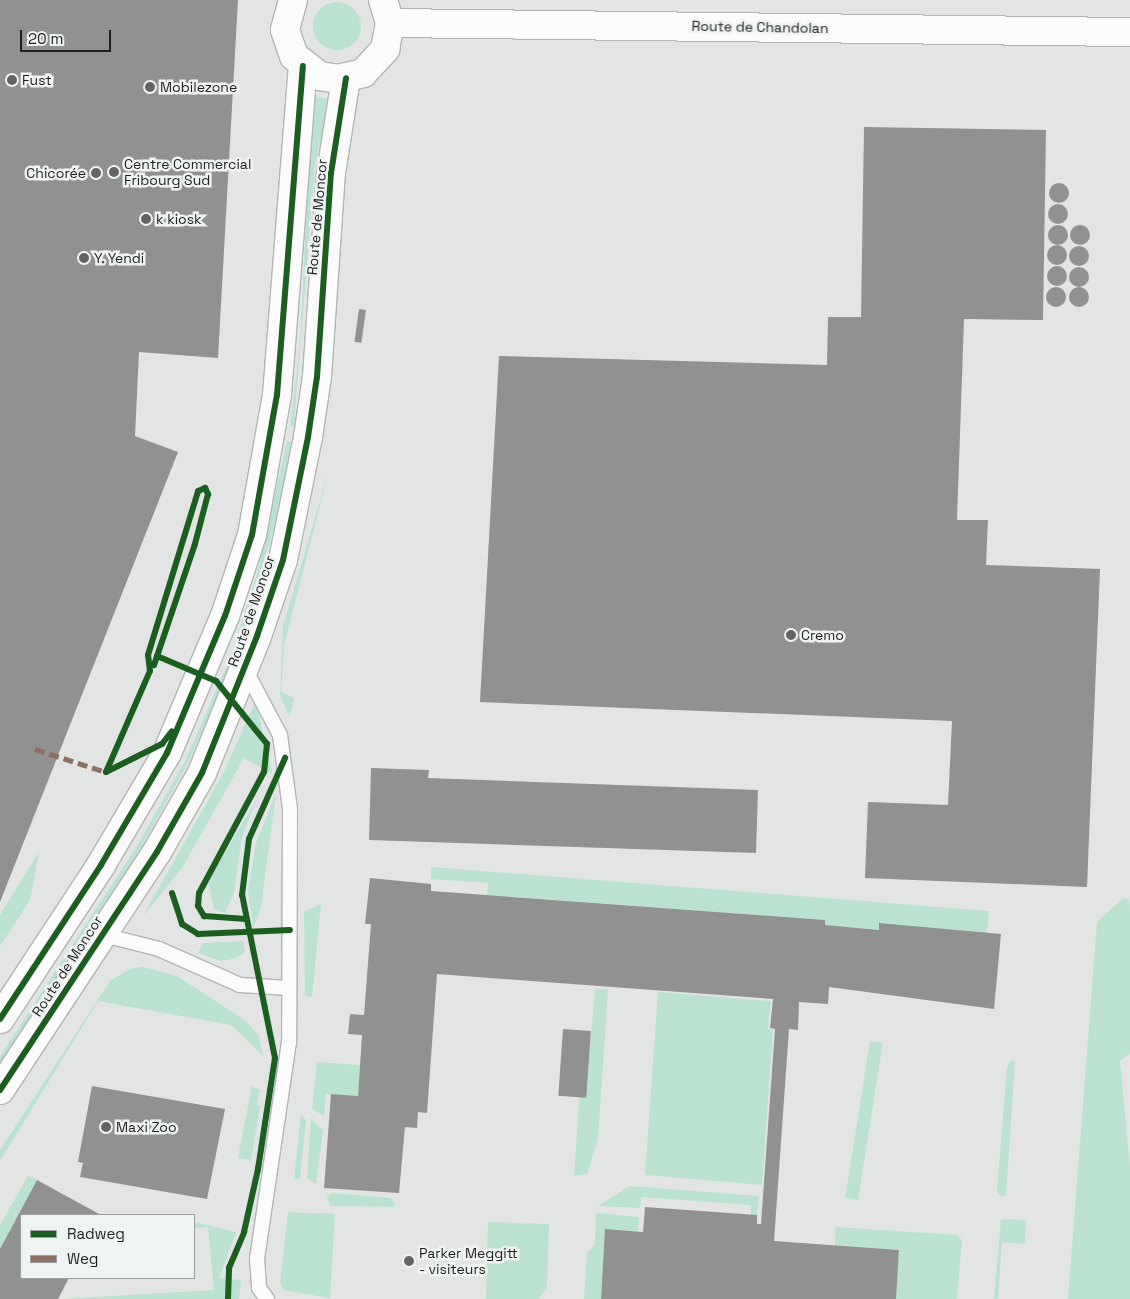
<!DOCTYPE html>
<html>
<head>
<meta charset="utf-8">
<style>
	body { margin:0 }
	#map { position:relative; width:1130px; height:1299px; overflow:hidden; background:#e2e5e4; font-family:"Space Grotesk",sans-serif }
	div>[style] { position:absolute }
	.green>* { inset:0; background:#bbe2d0; transform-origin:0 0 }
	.round { border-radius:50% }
	.building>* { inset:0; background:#919191; transform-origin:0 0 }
	.roads { filter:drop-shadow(1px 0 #b2b5b4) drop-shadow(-1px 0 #b2b5b4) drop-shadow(0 1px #b2b5b4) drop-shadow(0 -1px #b2b5b4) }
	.service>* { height:14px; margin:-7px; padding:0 7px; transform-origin:7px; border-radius:7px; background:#fbfbfb }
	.minor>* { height:28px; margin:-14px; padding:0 14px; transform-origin:14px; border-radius:14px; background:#fbfbfb }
	.secondary>* { height:28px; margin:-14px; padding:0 14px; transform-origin:14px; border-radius:14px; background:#fbfbfb }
	.quiet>* { height:5px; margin-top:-2.5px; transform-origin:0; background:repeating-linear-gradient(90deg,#8d6e63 0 10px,transparent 0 15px) }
	.cycleway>* { height:6px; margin:-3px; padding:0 3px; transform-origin:3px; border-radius:3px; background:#1b5e20 }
	.dots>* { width:14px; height:14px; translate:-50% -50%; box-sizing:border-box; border:2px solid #eff3f1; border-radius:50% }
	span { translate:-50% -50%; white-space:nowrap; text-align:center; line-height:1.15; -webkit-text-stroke:5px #eff3f1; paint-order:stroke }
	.street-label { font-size:14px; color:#1e201f }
	.poi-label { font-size:14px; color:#1e201f }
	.left { translate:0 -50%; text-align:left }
	.right { translate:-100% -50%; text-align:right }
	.legend { position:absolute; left:20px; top:1214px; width:175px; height:65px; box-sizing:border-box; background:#eff3f1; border:1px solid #9b9f9d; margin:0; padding:6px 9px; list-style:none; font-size:15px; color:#1e201f }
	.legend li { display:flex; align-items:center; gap:10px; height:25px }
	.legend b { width:25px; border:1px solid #9b9f9d }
	.scale { position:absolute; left:20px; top:30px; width:91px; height:22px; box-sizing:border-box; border:2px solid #1e201f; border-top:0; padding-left:6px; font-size:15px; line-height:18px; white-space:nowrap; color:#1e201f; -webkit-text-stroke:4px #eff3f1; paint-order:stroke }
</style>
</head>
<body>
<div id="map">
	<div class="green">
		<div class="round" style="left:313px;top:2px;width:48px;height:48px"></div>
		<div style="clip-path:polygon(312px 96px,331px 100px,315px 164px,294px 426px,290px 426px,300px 346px)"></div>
		<div style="clip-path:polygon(287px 441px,292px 442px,281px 500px,261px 575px,232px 664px,188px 763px,141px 848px,0 1067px,0 1056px,137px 846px,185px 761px,229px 661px,257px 574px)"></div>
		<div style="clip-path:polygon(329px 471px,284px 645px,281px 692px,294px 698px,290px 717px,280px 696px,283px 626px)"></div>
		<div style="clip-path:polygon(256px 700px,272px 774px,244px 758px,182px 868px,143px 916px,224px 772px)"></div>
		<div style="clip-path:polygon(276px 793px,261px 907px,253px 928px,248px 890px,256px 843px)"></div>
		<div style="clip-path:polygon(257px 799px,242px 836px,234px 893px,225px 913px,214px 909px,208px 881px)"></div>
		<div style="clip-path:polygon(39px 852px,30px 900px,0 946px,0 915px)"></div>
		<div style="clip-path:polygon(431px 867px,989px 911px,987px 933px,879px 930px,825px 925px,825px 920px,487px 895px,488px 883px,431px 879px)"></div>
		<div style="clip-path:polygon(1123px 898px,1129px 899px,1130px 907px,1130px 1053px,1120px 1061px,1130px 1168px,1130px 1299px,1068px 1299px,1097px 922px)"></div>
		<div style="clip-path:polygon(321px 904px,312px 997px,305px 996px,304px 912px)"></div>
		<div style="clip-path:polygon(243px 941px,245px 952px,236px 958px,221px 961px,198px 953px,203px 943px)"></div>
		<div style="clip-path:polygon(143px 967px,177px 976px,246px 1021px,259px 1036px,263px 1056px,231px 1025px,98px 1001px,0 1161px,0 1150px,110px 981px,130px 969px)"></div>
		<div style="clip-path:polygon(595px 989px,608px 989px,598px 1139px,587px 1174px,574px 1176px,580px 1088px,587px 1088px)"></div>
		<div style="clip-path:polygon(658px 992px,771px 1001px,768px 1029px,773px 1030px,762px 1185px,645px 1175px)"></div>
		<div style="left:870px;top:1041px;width:13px;height:159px;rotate:9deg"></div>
		<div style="clip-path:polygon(1011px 1061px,1015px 1061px,1006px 1196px,1001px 1196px,997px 1192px,1007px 1067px)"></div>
		<div style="clip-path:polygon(317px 1062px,360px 1065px,358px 1096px,326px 1094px,324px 1116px,312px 1109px)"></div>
		<div style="clip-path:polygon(252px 1086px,263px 1092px,259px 1092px,257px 1105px,260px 1106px,251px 1160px,238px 1158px)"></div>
		<div style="clip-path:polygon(301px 1115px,306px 1120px,300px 1179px,294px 1179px)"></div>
		<div style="clip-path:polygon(311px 1119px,323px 1130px,316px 1184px,307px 1178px)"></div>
		<div style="clip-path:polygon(28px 1176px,37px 1180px,0 1249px,0 1225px)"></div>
		<div style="clip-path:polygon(630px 1186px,759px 1196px,757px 1215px,751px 1215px,751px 1205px,641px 1197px,640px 1208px,598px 1206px)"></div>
		<div style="clip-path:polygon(332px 1193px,391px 1198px,395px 1207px,330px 1206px,327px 1196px)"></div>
		<div style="clip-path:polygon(288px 1212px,335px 1214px,330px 1298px,283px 1290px,280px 1282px)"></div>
		<div style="clip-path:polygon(596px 1213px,639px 1217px,638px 1231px,605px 1229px,601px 1298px,606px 1299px,584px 1299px,587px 1253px,595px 1244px)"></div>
		<div style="clip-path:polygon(1001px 1219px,1026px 1220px,1025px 1244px,1002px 1242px,998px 1299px,994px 1299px)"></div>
		<div style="clip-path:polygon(194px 1222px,236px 1232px,219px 1278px,241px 1280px,239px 1299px,61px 1299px,214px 1290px,208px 1227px,194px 1228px)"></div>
		<div style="clip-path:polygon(488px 1222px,549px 1224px,547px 1287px,539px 1299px,486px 1299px)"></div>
		<div style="clip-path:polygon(835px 1227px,957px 1235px,962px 1240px,957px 1299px,896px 1299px,899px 1250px,835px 1246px)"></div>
	</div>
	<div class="building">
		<div style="clip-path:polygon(0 0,238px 0,218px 358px,139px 352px,135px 436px,178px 452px,0 902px)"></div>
		<div style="clip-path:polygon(864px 127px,1046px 130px,1043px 320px,964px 319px,957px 520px,988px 520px,986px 565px,1100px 569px,1087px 887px,865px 878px,868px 802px,948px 805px,952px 721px,480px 702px,499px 356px,827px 365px,828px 317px,861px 317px)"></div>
		<div class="round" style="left:1049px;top:183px;width:20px;height:20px"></div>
		<div class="round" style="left:1048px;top:204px;width:20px;height:20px"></div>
		<div class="round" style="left:1070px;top:225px;width:20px;height:20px"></div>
		<div class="round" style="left:1048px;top:225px;width:20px;height:20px"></div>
		<div class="round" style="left:1047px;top:245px;width:20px;height:20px"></div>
		<div class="round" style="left:1069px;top:246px;width:20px;height:20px"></div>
		<div class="round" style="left:1047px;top:266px;width:20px;height:20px"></div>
		<div class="round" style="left:1069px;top:267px;width:20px;height:20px"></div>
		<div class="round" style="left:1046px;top:287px;width:20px;height:20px"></div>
		<div class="round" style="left:1069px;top:287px;width:20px;height:20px"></div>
		<div style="left:359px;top:309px;width:7px;height:33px;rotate:8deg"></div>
		<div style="clip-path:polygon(371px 768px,429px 770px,428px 778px,758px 790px,756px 853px,369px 840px)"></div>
		<div style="clip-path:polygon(370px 878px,431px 884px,431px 891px,825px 920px,825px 925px,879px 930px,879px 923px,1001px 934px,994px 1009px,829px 987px,828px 1004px,799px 1002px,798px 1030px,789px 1029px,774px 1241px,899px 1250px,896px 1299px,601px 1299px,605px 1229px,643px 1232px,645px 1207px,757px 1215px,757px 1224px,761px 1224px,775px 1029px,770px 1028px,773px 999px,437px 974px,427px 1113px,418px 1112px,417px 1128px,405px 1127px,399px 1193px,324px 1188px,331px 1094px,358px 1096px,362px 1035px,348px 1034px,350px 1014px,364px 1015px,371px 924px,365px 924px)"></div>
		<div style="left:563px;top:1029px;width:28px;height:67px;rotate:4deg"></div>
		<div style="clip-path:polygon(92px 1086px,225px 1109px,207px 1199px,80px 1177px,83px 1163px,78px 1162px)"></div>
		<div style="clip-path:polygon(37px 1180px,101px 1215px,21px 1215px,21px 1278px,69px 1278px,58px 1299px,0 1299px,0 1249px)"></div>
	</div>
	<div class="roads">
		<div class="service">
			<div style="left:245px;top:669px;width:75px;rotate:62.1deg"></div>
			<div style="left:280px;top:735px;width:75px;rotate:82.3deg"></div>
			<div style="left:290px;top:809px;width:233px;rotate:90.2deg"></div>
			<div style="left:289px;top:1042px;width:218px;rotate:98.4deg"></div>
			<div style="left:257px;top:1258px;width:30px;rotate:86deg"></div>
			<div style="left:259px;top:1288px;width:14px;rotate:54deg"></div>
			<div style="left:103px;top:935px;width:58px;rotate:14deg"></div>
			<div style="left:159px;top:949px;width:89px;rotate:24deg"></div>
			<div style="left:240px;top:985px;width:48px;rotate:3.6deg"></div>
		</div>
		<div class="minor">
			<div style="left:390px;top:23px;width:740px;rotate:0.7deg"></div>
		</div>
		<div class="secondary">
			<div style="left:293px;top:0;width:31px;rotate:105deg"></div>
			<div style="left:285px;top:30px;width:28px;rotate:71deg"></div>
			<div style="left:294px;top:56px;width:33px;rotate:38deg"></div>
			<div style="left:320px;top:76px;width:18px;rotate:9deg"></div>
			<div style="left:338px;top:79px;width:26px;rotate:-13deg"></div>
			<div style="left:363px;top:73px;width:33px;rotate:-47deg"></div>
			<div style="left:385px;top:49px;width:26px;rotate:-79deg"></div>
			<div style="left:390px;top:23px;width:24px;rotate:-107deg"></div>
			<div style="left:0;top:1019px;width:184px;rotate:-56.7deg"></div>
			<div style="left:101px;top:865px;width:130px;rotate:-59.5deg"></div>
			<div style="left:167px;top:753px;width:149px;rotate:-67.1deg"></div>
			<div style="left:225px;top:616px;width:85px;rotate:-71.6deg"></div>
			<div style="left:252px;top:535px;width:142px;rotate:-79.9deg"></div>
			<div style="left:277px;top:395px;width:330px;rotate:-85.5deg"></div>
			<div style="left:0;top:1090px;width:285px;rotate:-56.6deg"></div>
			<div style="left:157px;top:852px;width:91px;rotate:-60.3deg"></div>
			<div style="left:202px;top:773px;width:148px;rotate:-68.1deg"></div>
			<div style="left:257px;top:636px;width:80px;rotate:-71.1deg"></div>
			<div style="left:283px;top:560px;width:126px;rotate:-78.5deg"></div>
			<div style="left:308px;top:437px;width:61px;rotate:-81.5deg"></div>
			<div style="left:317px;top:377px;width:204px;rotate:-86.1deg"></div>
			<div style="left:331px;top:173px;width:96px;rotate:-81deg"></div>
		</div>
	</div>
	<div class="quiet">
		<div style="left:35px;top:749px;width:75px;rotate:17.9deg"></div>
	</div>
	<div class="cycleway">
		<div style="left:157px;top:656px;width:64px;rotate:23deg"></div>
		<div style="left:216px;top:681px;width:81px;rotate:51deg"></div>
		<div style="left:267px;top:744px;width:28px;rotate:96deg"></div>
		<div style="left:264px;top:772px;width:137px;rotate:118.2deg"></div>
		<div style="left:199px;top:893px;width:13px;rotate:94deg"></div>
		<div style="left:198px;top:906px;width:12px;rotate:59deg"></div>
		<div style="left:204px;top:916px;width:42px;rotate:4.1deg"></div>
		<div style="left:106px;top:772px;width:110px;rotate:-66.5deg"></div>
		<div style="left:150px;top:671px;width:16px;rotate:-97deg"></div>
		<div style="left:148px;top:655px;width:171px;rotate:-73deg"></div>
		<div style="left:198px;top:491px;width:8px;rotate:-23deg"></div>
		<div style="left:205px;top:488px;width:7px;rotate:63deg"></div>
		<div style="left:208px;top:494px;width:52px;rotate:104.6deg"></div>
		<div style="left:195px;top:544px;width:128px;rotate:108.7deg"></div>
		<div style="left:106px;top:772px;width:63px;rotate:-26.6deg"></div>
		<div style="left:162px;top:744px;width:16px;rotate:-52deg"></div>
		<div style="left:172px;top:893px;width:33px;rotate:72deg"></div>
		<div style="left:182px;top:924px;width:19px;rotate:32deg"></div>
		<div style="left:198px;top:934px;width:92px;rotate:-2.5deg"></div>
		<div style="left:0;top:1019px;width:184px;rotate:-56.7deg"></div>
		<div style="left:101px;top:865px;width:130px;rotate:-59.5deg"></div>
		<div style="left:167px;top:753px;width:149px;rotate:-67.1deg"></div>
		<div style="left:225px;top:616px;width:85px;rotate:-71.6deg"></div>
		<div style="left:252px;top:535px;width:142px;rotate:-79.9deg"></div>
		<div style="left:277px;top:395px;width:330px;rotate:-85.5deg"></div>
		<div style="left:0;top:1090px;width:285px;rotate:-56.6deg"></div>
		<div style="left:157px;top:852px;width:91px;rotate:-60.3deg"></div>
		<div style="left:202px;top:773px;width:148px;rotate:-68.1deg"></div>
		<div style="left:257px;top:636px;width:80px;rotate:-71.1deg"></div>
		<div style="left:283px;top:560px;width:126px;rotate:-78.5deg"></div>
		<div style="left:308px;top:437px;width:61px;rotate:-81.5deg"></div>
		<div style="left:317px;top:377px;width:204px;rotate:-86.1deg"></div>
		<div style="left:331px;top:173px;width:96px;rotate:-81deg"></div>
		<div style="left:228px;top:1299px;width:31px;rotate:-88deg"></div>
		<div style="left:229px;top:1268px;width:39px;rotate:-67deg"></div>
		<div style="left:244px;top:1232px;width:65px;rotate:-77.5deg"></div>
		<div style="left:258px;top:1169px;width:112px;rotate:-81.3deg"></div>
		<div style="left:275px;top:1058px;width:166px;rotate:-101.4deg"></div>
		<div style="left:242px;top:895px;width:56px;rotate:-82.9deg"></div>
		<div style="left:249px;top:839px;width:89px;rotate:-66deg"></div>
	</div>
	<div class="dots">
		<div style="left:12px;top:80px;background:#636564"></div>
		<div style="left:150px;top:87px;background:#636564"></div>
		<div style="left:114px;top:172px;background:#636564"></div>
		<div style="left:96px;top:173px;background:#636564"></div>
		<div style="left:146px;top:219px;background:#636564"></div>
		<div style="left:84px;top:258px;background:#636564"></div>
		<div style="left:791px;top:635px;background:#636564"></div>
		<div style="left:106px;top:1127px;background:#636564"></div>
		<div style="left:409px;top:1261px;background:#636564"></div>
	</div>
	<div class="street-label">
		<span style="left:760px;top:27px;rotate:1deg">Route de Chandolan</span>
		<span style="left:317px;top:217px;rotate:-85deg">Route de Moncor</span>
		<span style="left:251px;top:611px;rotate:-71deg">Route de Moncor</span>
		<span style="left:67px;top:966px;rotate:-57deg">Route de Moncor</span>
	</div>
	<div class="poi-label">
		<span class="left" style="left:22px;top:80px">Fust</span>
		<span class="left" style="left:160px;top:87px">Mobilezone</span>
		<span class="left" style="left:124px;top:172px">Centre Commercial<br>Fribourg Sud</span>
		<span class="right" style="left:86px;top:173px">Chicorée</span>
		<span class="left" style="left:156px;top:219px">k kiosk</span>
		<span class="left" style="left:94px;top:258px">Y. Yendi</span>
		<span class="left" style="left:801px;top:635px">Cremo</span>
		<span class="left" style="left:116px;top:1127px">Maxi Zoo</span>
		<span class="left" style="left:419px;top:1261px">Parker Meggitt<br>- visiteurs</span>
	</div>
	<ul class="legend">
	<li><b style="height:6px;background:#1b5e20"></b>Radweg</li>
	<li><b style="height:6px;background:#8d6e63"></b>Weg</li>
	</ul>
	<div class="scale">20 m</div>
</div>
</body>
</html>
